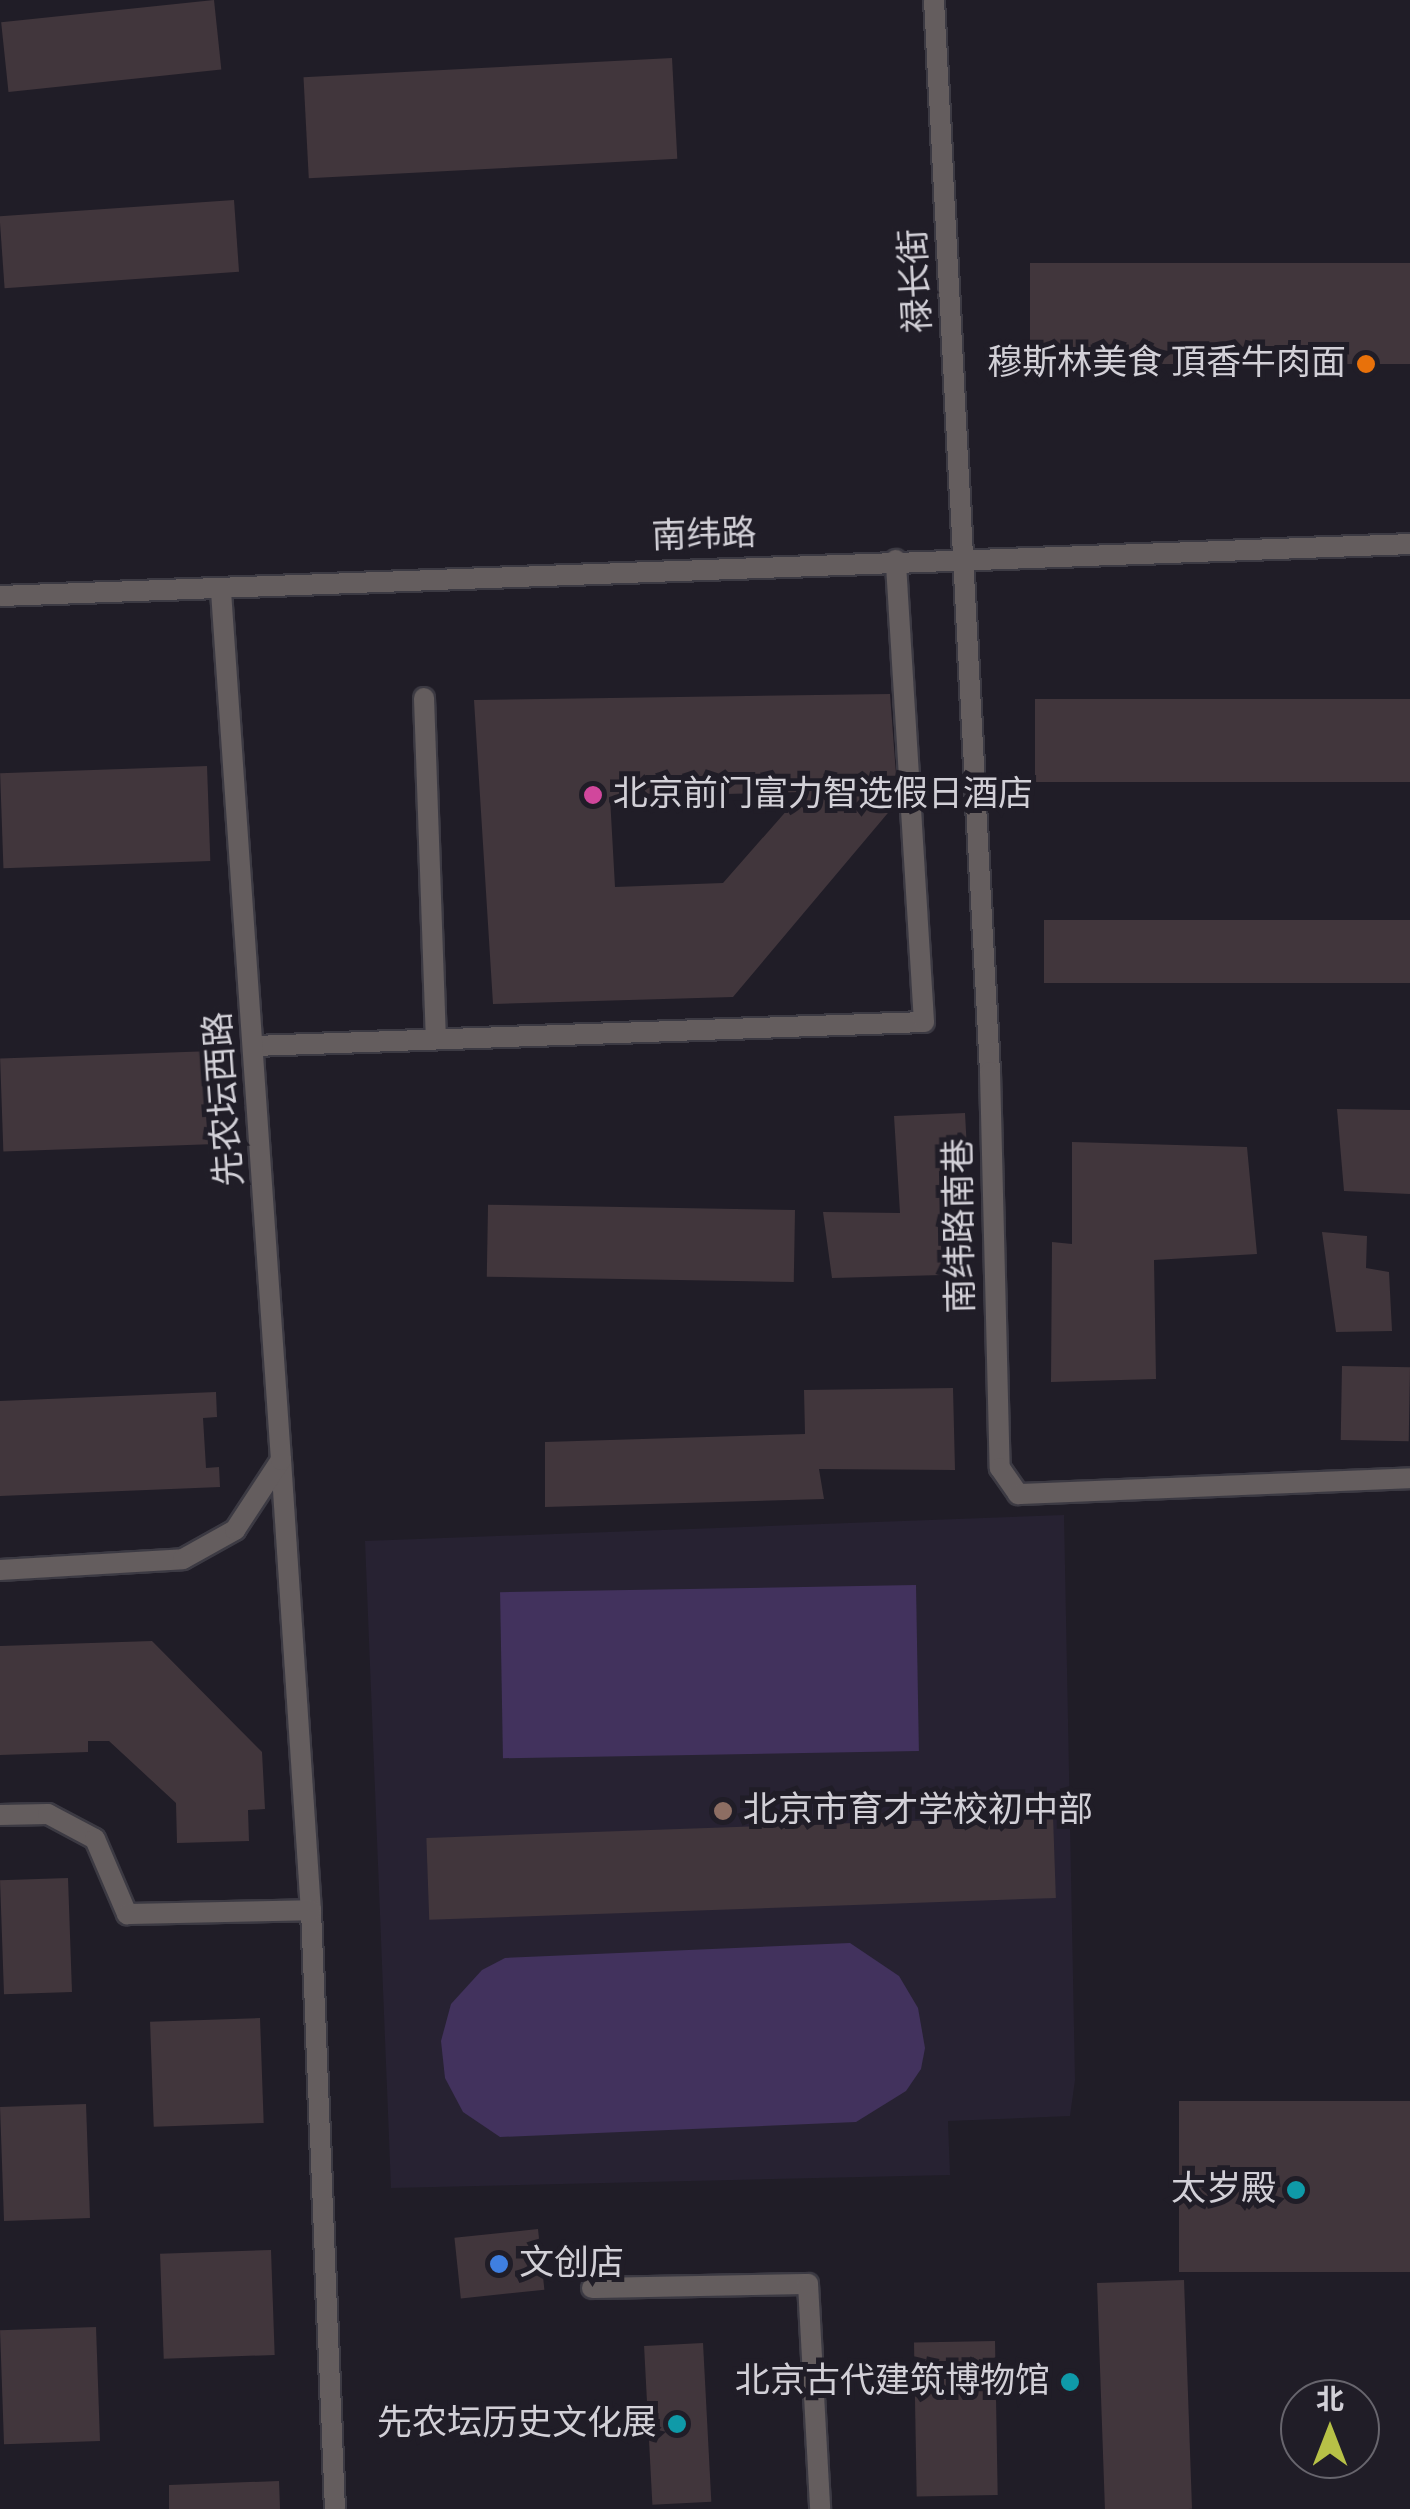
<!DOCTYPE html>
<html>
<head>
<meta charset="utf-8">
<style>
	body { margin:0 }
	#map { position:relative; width:1410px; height:2509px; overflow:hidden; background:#201d27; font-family:Spectral,"Noto Sans SC",serif }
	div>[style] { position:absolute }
	.built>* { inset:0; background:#272232 }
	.green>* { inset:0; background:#42325d; transform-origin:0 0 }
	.building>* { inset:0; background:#41363c; transform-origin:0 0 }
	.roads { filter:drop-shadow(2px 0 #3c3a43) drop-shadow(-2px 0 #3c3a43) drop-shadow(0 2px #3c3a43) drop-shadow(0 -2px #3c3a43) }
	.service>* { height:20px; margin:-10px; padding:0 10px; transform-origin:10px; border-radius:10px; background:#645d5e }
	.pedestrian>* { height:20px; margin:-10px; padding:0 10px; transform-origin:10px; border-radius:10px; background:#645d5e }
	.minor>* { height:20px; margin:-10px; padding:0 10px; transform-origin:10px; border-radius:10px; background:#645d5e }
	.tertiary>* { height:20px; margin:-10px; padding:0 10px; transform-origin:10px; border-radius:10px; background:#645d5e }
	.dots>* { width:28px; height:28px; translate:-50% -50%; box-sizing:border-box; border:5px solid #201d27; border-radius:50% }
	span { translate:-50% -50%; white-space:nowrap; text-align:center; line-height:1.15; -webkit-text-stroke:10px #201d27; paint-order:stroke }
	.street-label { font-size:35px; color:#d2d0d7 }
	.poi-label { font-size:35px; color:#d2d0d7 }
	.right { translate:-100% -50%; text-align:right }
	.left { translate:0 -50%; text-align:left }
	.north { position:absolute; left:1280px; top:2379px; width:100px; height:100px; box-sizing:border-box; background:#201d27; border:2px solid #67656d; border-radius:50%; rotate:0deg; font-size:28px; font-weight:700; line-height:40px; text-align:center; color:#d2d0d7 }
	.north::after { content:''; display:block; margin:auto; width:35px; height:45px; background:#b7c147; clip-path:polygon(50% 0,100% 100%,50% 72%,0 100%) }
</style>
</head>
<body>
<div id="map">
	<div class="built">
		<div style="clip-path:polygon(1064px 1515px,1075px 2080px,1070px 2116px,948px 2121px,950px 2175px,391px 2188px,365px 1541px)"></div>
	</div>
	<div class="green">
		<div style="left:916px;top:1585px;width:166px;height:416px;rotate:89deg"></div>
		<div style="clip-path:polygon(850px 1943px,899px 1976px,918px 2008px,925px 2048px,921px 2069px,906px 2091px,856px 2122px,500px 2137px,463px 2112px,445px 2078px,441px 2041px,451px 2004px,482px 1970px,505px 1958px)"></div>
	</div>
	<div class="building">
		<div style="left:214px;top:0;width:70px;height:214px;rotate:84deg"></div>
		<div style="left:672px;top:58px;width:101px;height:369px;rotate:87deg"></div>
		<div style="left:234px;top:200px;width:72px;height:235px;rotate:86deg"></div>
		<div style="left:1410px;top:263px;width:101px;height:380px;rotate:90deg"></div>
		<div style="clip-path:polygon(evenodd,890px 694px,898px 801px,733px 997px,493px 1004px,474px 700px,890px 694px,803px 792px,723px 883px,615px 887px,610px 797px,803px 792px)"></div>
		<div style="left:1410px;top:699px;width:83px;height:375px;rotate:90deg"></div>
		<div style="left:207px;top:766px;width:95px;height:207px;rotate:88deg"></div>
		<div style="left:1410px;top:920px;width:63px;height:366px;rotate:90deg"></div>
		<div style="left:213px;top:1051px;width:93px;height:213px;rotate:88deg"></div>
		<div style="clip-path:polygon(1337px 1109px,1410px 1110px,1410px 1194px,1344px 1191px)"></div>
		<div style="clip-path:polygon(965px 1113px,970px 1206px,940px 1213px,942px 1275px,832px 1278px,823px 1212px,900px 1213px,894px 1116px)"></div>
		<div style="clip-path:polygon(1072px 1142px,1247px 1147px,1257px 1254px,1154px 1260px,1156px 1379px,1051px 1382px,1052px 1242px,1072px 1244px)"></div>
		<div style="left:795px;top:1210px;width:72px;height:307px;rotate:91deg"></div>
		<div style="clip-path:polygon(1322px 1232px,1367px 1236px,1366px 1268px,1389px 1272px,1392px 1331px,1336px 1332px)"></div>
		<div style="left:1342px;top:1366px;width:68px;height:74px;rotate:1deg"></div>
		<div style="clip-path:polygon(953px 1388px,955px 1470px,819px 1469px,824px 1499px,545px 1507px,545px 1442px,805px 1434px,804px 1390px)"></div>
		<div style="clip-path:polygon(216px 1392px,217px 1417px,203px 1418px,206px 1468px,219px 1467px,220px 1487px,0 1496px,0 1401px)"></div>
		<div style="clip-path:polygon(152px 1641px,262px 1752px,265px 1809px,248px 1810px,249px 1841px,177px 1843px,176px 1803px,109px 1741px,88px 1741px,88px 1752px,0 1755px,0 1646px)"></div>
		<div style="left:1053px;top:1816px;width:82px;height:627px;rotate:88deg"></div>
		<div style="left:68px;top:1878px;width:114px;height:68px;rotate:88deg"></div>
		<div style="left:260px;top:2018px;width:105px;height:110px;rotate:88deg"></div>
		<div style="left:1410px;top:2101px;width:171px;height:231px;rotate:90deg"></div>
		<div style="left:86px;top:2104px;width:114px;height:86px;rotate:88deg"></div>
		<div style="left:538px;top:2229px;width:61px;height:84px;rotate:84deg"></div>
		<div style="left:271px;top:2250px;width:105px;height:111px;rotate:88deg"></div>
		<div style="left:1184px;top:2280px;width:229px;height:87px;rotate:88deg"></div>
		<div style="left:96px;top:2327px;width:114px;height:96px;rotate:88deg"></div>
		<div style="left:995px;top:2341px;width:154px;height:81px;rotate:89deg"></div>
		<div style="left:703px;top:2343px;width:159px;height:59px;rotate:87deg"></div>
		<div style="clip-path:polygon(279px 2481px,280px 2509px,169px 2509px,169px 2485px)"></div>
	</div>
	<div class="roads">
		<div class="service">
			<div style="left:424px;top:698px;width:341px;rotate:88deg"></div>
			<div style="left:254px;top:1046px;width:670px;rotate:-2.05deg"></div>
			<div style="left:924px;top:1022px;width:463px;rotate:-93.5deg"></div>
			<div style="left:281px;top:1460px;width:451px;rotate:86.2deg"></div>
			<div style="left:311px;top:1910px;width:599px;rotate:87.71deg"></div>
			<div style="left:0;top:1815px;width:48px;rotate:-1.2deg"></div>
			<div style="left:48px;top:1814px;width:53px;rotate:28deg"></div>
			<div style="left:95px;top:1839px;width:82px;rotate:66.9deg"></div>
			<div style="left:127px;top:1914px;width:184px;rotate:-1.2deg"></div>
		</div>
		<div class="pedestrian">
			<div style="left:592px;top:2288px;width:216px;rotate:-1.1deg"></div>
			<div style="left:808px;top:2284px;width:225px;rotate:86.9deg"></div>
		</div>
		<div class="minor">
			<div style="left:934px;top:0;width:1073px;rotate:87.01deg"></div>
			<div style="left:990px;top:1072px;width:396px;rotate:88.6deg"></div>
			<div style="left:1000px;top:1468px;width:32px;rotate:55deg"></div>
			<div style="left:1018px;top:1494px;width:392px;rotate:-2.3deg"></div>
			<div style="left:0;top:1570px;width:183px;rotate:-3.4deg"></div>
			<div style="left:183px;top:1559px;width:60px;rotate:-29.1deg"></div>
			<div style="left:235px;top:1530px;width:84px;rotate:-56.7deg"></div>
			<div style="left:281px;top:1460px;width:872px;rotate:-93.95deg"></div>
		</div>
		<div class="tertiary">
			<div style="left:0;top:596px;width:1411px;rotate:-2.11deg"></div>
		</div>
	</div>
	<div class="dots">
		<div style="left:1366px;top:364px;background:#e8710a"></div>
		<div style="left:593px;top:795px;background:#d1479c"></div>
		<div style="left:723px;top:1811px;background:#8d6e63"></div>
		<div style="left:1296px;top:2190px;background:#0f9aa8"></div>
		<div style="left:499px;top:2264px;background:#3f7fe0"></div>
		<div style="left:1070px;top:2382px;background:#0f9aa8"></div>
		<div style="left:677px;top:2424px;background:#0f9aa8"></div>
	</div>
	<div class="street-label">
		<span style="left:917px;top:281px;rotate:-93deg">禄长街</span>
		<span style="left:704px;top:536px;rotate:-2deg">南纬路</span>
		<span style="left:225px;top:1099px;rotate:-94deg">先农坛西路</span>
		<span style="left:961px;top:1226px;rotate:-91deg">南纬路南巷</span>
	</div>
	<div class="poi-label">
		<span class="right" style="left:1346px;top:364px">穆斯林美食 頂香牛肉面</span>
		<span class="left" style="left:613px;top:795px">北京前门富力智选假日酒店</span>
		<span class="left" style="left:743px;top:1811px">北京市育才学校初中部</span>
		<span class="right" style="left:1276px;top:2190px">太岁殿</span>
		<span class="left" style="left:519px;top:2264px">文创店</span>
		<span class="right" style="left:1050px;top:2382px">北京古代建筑博物馆</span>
		<span class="right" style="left:657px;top:2424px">先农坛历史文化展</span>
	</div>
	<div class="north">北</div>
</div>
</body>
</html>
